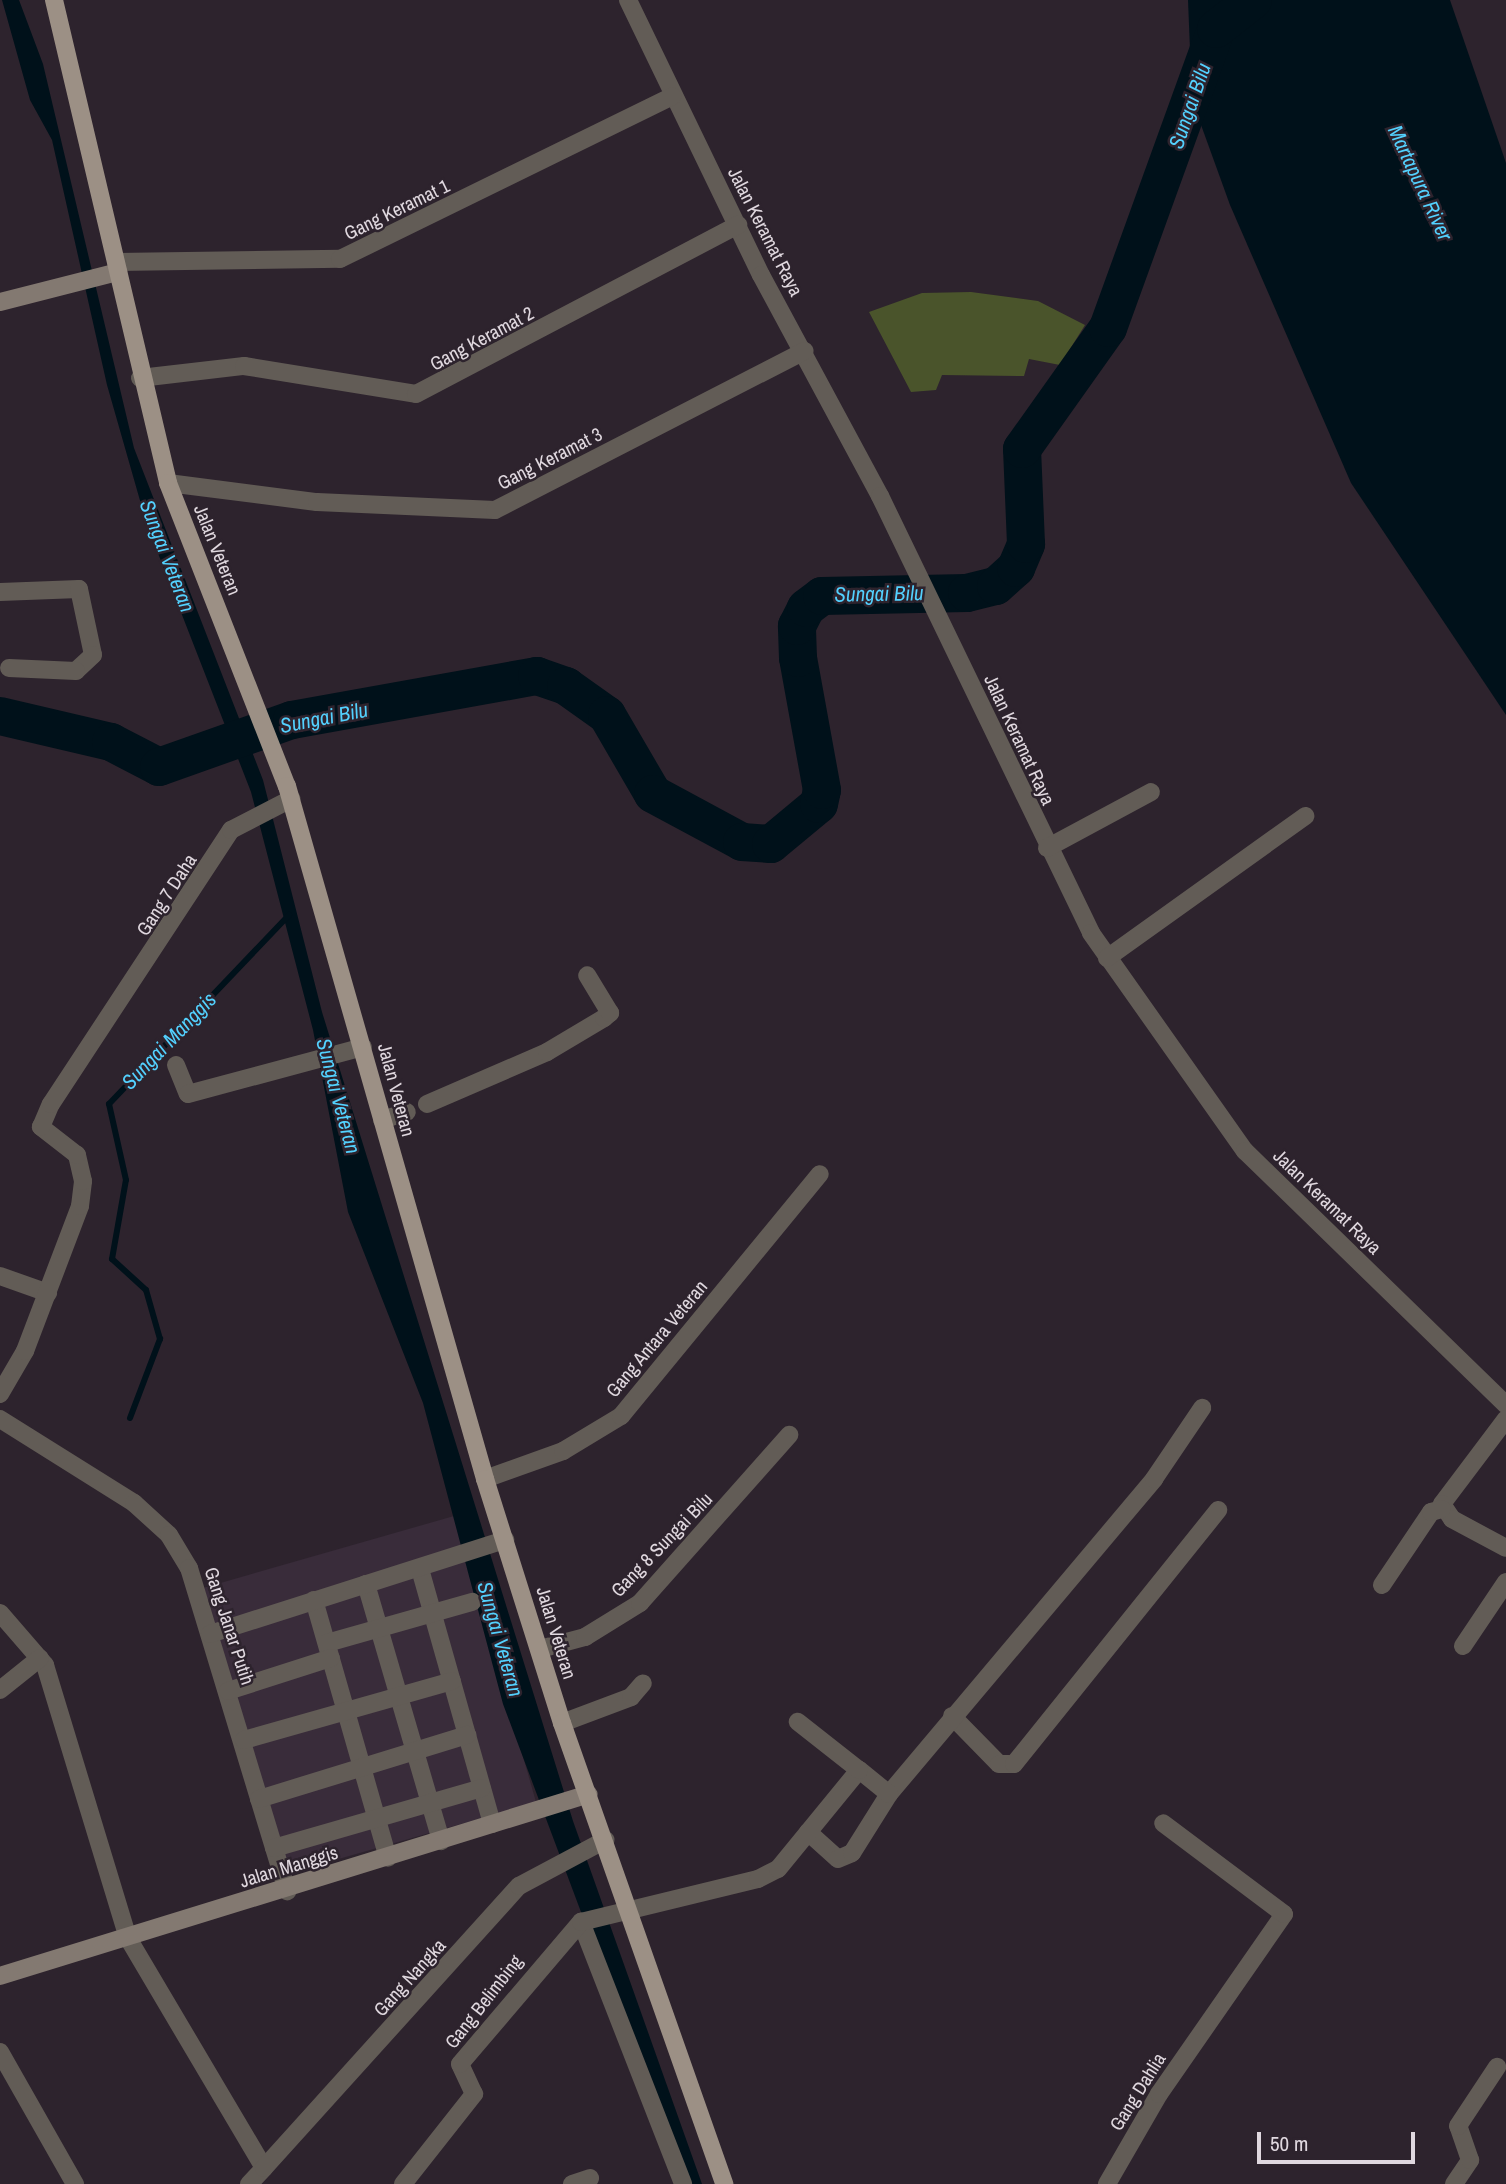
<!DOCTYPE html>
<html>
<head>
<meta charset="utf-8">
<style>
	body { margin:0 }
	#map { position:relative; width:1506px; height:2184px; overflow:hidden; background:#2d232d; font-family:"Archivo Narrow",sans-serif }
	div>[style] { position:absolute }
	.commercial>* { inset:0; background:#392c3a; transform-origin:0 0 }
	.green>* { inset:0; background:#4a542b }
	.water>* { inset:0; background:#00111a }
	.stream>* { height:6px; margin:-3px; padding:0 3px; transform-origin:3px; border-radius:3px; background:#00111a }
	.river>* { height:38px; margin:-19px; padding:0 19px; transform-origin:19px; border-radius:19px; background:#00111a }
	.street>* { height:18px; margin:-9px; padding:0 9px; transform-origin:9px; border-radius:9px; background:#625c56 }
	.secondary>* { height:18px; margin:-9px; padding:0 9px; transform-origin:9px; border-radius:9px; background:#837971 }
	.primary>* { height:18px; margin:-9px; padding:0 9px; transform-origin:9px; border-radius:9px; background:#9c9085 }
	span { translate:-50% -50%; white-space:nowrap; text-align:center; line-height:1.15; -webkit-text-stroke:5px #2d232d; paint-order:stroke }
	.street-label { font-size:19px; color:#e0d8df }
	.water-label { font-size:21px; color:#53d1fe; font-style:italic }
	.scale { position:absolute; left:1257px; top:2132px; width:158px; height:32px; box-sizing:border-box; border:4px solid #e0d8df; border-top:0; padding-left:9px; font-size:21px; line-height:24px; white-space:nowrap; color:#e0d8df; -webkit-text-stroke:5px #2d232d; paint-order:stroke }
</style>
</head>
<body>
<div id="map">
	<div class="commercial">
		<div style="left:454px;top:1516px;width:298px;height:260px;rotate:74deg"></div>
	</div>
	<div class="green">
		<div style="clip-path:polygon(971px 292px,1038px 301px,1085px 325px,1060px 365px,1029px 359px,1024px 376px,942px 375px,936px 390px,911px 392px,869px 312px,922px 293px)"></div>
	</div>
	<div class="water">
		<div style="clip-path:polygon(2px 0,19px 0,43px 64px,134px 448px,263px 780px,322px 1012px,573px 1821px,702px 2184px,683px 2184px,503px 1704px,423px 1403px,348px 1212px,313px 1030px,251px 792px,147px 525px,107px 385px,52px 140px,30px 100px)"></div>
		<div style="clip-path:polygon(1188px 0,1450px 0,1506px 163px,1506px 715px,1351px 483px,1230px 205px,1192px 100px)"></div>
	</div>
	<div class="stream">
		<div style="left:130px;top:1418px;width:85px;rotate:-69.2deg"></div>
		<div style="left:160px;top:1339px;width:51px;rotate:-105.9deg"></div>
		<div style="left:146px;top:1290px;width:46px;rotate:-137.6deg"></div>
		<div style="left:112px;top:1259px;width:80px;rotate:-80deg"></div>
		<div style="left:126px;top:1180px;width:78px;rotate:-102.6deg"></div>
		<div style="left:109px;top:1104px;width:261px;rotate:-46.4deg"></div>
	</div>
	<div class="river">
		<div style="left:0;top:716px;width:114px;rotate:13.2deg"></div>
		<div style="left:111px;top:742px;width:54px;rotate:27.5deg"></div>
		<div style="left:159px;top:767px;width:141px;rotate:-19.5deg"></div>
		<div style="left:292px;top:720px;width:249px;rotate:-10.2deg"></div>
		<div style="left:537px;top:676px;width:31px;rotate:19deg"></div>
		<div style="left:566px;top:686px;width:50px;rotate:35.3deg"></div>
		<div style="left:607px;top:715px;width:91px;rotate:59.8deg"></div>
		<div style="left:653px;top:794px;width:101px;rotate:28.3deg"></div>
		<div style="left:742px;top:842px;width:29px;rotate:4deg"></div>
		<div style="left:771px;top:844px;width:62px;rotate:-39.8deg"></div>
		<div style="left:819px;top:804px;width:14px;rotate:-78deg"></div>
		<div style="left:822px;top:790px;width:134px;rotate:-100.3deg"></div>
		<div style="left:798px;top:658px;width:32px;rotate:-92deg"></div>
		<div style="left:797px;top:626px;width:20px;rotate:-63deg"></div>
		<div style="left:806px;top:608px;width:20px;rotate:-37deg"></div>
		<div style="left:822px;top:596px;width:145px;rotate:-1.2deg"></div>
		<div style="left:967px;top:593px;width:30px;rotate:-14deg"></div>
		<div style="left:996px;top:586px;width:27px;rotate:-42deg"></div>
		<div style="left:1016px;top:568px;width:26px;rotate:-67deg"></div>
		<div style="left:1026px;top:544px;width:95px;rotate:-92.4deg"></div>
		<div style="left:1022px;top:449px;width:148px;rotate:-54.6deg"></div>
		<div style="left:1108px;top:328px;width:318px;rotate:-70.1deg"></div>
		<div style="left:1216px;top:29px;width:47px;rotate:-38.1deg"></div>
	</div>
	<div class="street">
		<div style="left:628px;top:0;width:305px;rotate:64.2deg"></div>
		<div style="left:761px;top:275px;width:251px;rotate:61.7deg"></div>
		<div style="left:880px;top:496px;width:485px;rotate:64.2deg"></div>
		<div style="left:1091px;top:933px;width:267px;rotate:54.8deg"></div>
		<div style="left:1245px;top:1151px;width:364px;rotate:44.2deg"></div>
		<div style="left:116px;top:262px;width:224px;rotate:-0.8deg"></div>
		<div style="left:340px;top:259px;width:370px;rotate:-26.1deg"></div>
		<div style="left:140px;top:378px;width:105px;rotate:-6.6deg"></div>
		<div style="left:244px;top:366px;width:174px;rotate:9.2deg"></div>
		<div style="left:416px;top:394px;width:364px;rotate:-27.7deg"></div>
		<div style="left:168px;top:483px;width:150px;rotate:7.3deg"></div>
		<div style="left:317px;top:502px;width:178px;rotate:2.6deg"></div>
		<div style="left:495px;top:510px;width:348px;rotate:-27.2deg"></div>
		<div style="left:0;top:592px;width:79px;rotate:-2.2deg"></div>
		<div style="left:79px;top:589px;width:67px;rotate:78deg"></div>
		<div style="left:93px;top:655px;width:23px;rotate:137deg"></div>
		<div style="left:76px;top:671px;width:67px;rotate:-177.4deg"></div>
		<div style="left:1047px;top:848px;width:118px;rotate:-28.3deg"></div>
		<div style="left:1107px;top:958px;width:244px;rotate:-35.6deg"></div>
		<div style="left:176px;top:1065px;width:31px;rotate:68deg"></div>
		<div style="left:188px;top:1094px;width:181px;rotate:-15deg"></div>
		<div style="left:427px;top:1104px;width:131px;rotate:-23.4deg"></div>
		<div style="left:547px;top:1052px;width:66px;rotate:-30.8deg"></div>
		<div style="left:604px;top:1018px;width:8px;rotate:-40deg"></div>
		<div style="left:610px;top:1013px;width:44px;rotate:-121.2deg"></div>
		<div style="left:382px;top:1120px;width:26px;rotate:-18deg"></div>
		<div style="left:0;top:1276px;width:51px;rotate:19.5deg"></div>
		<div style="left:0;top:1394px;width:50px;rotate:-59.8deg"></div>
		<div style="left:25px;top:1351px;width:155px;rotate:-69.2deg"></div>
		<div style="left:80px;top:1206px;width:25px;rotate:-83deg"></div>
		<div style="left:83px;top:1181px;width:27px;rotate:-103deg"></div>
		<div style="left:77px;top:1155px;width:46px;rotate:-142.1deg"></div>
		<div style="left:41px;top:1127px;width:25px;rotate:-67deg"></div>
		<div style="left:51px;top:1104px;width:328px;rotate:-56.7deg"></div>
		<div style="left:231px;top:830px;width:68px;rotate:-27.3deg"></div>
		<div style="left:0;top:1419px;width:158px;rotate:32.1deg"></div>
		<div style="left:134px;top:1503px;width:47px;rotate:42.4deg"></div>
		<div style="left:169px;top:1535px;width:39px;rotate:59deg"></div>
		<div style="left:189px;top:1568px;width:338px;rotate:73.1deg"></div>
		<div style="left:1506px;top:1419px;width:106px;rotate:127deg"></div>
		<div style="left:1442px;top:1504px;width:18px;rotate:56deg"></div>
		<div style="left:1452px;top:1519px;width:61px;rotate:28.2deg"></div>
		<div style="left:485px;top:1479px;width:83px;rotate:-19.7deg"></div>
		<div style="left:563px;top:1451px;width:68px;rotate:-31.1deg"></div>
		<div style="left:621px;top:1416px;width:313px;rotate:-50.6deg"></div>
		<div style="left:420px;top:1569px;width:265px;rotate:74.2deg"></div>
		<div style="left:366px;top:1584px;width:268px;rotate:73.7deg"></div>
		<div style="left:1382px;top:1585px;width:88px;rotate:-56.1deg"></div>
		<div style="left:1431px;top:1512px;width:11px;rotate:-15deg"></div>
		<div style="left:314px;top:1600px;width:268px;rotate:74deg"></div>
		<div style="left:0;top:1613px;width:69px;rotate:49.1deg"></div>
		<div style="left:45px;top:1665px;width:285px;rotate:73.1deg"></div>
		<div style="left:128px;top:1938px;width:267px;rotate:59.4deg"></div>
		<div style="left:264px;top:2168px;width:22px;rotate:133deg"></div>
		<div style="left:210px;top:1634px;width:310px;rotate:-17.7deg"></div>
		<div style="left:327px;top:1643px;width:151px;rotate:-15.8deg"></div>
		<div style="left:1463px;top:1646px;width:77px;rotate:-56.1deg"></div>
		<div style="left:540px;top:1649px;width:47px;rotate:-14.9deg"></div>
		<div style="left:585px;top:1637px;width:65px;rotate:-31.7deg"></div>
		<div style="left:640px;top:1603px;width:225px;rotate:-48.4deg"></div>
		<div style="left:0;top:1690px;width:51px;rotate:-38.7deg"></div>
		<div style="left:228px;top:1691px;width:108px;rotate:-17.8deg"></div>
		<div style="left:952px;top:1716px;width:67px;rotate:45.6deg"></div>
		<div style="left:999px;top:1764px;width:15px"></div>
		<div style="left:1014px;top:1764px;width:326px;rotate:-51.2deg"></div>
		<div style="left:562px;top:1723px;width:74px;rotate:-20.6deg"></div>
		<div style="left:631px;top:1697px;width:18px;rotate:-49deg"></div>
		<div style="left:244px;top:1740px;width:216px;rotate:-15.8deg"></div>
		<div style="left:889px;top:1794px;width:412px;rotate:-49.9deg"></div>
		<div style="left:1154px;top:1479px;width:86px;rotate:-55.9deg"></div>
		<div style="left:259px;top:1799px;width:218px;rotate:-17.1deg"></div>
		<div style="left:808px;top:1832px;width:40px;rotate:42deg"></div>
		<div style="left:838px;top:1859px;width:15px;rotate:-23deg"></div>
		<div style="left:852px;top:1853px;width:70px;rotate:-57.9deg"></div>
		<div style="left:889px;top:1794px;width:38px;rotate:-141deg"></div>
		<div style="left:274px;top:1848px;width:216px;rotate:-16.1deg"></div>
		<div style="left:581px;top:1922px;width:281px;rotate:68.7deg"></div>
		<div style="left:0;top:2052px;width:152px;rotate:60.4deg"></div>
		<div style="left:264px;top:2168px;width:380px;rotate:-47.9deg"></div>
		<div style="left:519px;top:1886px;width:98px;rotate:-28.1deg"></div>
		<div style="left:403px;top:2184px;width:115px;rotate:-51.7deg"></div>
		<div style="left:474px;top:2094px;width:33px;rotate:-115deg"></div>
		<div style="left:460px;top:2064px;width:187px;rotate:-49.6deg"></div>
		<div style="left:581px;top:1922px;width:182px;rotate:-13.7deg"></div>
		<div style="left:758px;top:1879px;width:22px;rotate:-27deg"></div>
		<div style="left:778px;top:1869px;width:128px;rotate:-50.7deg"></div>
		<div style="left:859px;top:1770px;width:78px;rotate:-141.8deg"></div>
		<div style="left:572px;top:2184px;width:19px;rotate:-18deg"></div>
		<div style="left:1107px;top:2184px;width:104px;rotate:-60deg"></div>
		<div style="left:1159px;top:2094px;width:219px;rotate:-55.2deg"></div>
		<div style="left:1284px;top:1914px;width:151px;rotate:-143.1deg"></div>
		<div style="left:1454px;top:2184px;width:29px;rotate:-56deg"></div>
		<div style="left:1470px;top:2160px;width:36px;rotate:-109deg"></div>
		<div style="left:1458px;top:2126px;width:71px;rotate:-56.5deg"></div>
	</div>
	<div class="secondary">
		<div style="left:0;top:302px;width:122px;rotate:-14.3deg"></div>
		<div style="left:0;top:1976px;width:616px;rotate:-17.17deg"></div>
	</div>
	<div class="primary">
		<div style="left:54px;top:0;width:496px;rotate:76.7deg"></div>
		<div style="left:168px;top:483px;width:326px;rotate:68.6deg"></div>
		<div style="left:287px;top:786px;width:721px;rotate:74.05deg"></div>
		<div style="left:485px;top:1479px;width:256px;rotate:72.5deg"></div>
		<div style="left:562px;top:1723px;width:489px;rotate:70.6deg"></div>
	</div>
	<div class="street-label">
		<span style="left:397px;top:210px;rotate:-26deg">Gang Keramat 1</span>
		<span style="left:765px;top:232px;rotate:63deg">Jalan Keramat Raya</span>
		<span style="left:482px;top:339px;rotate:-28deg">Gang Keramat 2</span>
		<span style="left:550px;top:459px;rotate:-27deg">Gang Keramat 3</span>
		<span style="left:217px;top:550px;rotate:68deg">Jalan Veteran</span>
		<span style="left:1019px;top:740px;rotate:65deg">Jalan Keramat Raya</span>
		<span style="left:167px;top:895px;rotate:-57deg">Gang 7 Daha</span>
		<span style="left:396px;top:1090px;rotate:75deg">Jalan Veteran</span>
		<span style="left:1327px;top:1202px;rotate:44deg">Jalan Keramat Raya</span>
		<span style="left:657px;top:1339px;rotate:-50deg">Gang Antara Veteran</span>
		<span style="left:662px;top:1545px;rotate:-46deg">Gang 8 Sungai Bilu</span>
		<span style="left:229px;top:1626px;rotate:72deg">Gang Janar Putih</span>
		<span style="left:556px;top:1633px;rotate:73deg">Jalan Veteran</span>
		<span style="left:289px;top:1867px;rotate:-17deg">Jalan Manggis</span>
		<span style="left:410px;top:1978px;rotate:-48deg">Gang Nangka</span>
		<span style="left:484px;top:2002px;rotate:-52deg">Gang Belimbing</span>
		<span style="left:1138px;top:2092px;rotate:-58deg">Gang Dahlia</span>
	</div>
	<div class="water-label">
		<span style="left:1190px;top:106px;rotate:-71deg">Sungai Bilu</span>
		<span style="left:1420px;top:183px;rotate:65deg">Martapura River</span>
		<span style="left:167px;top:556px;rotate:69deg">Sungai Veteran</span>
		<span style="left:879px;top:594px;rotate:-1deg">Sungai Bilu</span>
		<span style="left:324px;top:718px;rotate:-11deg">Sungai Bilu</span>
		<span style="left:169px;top:1041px;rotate:-46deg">Sungai Manggis</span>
		<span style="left:338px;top:1096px;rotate:75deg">Sungai Veteran</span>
		<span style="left:500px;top:1639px;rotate:74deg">Sungai Veteran</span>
	</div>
	<div class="scale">50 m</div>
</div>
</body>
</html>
